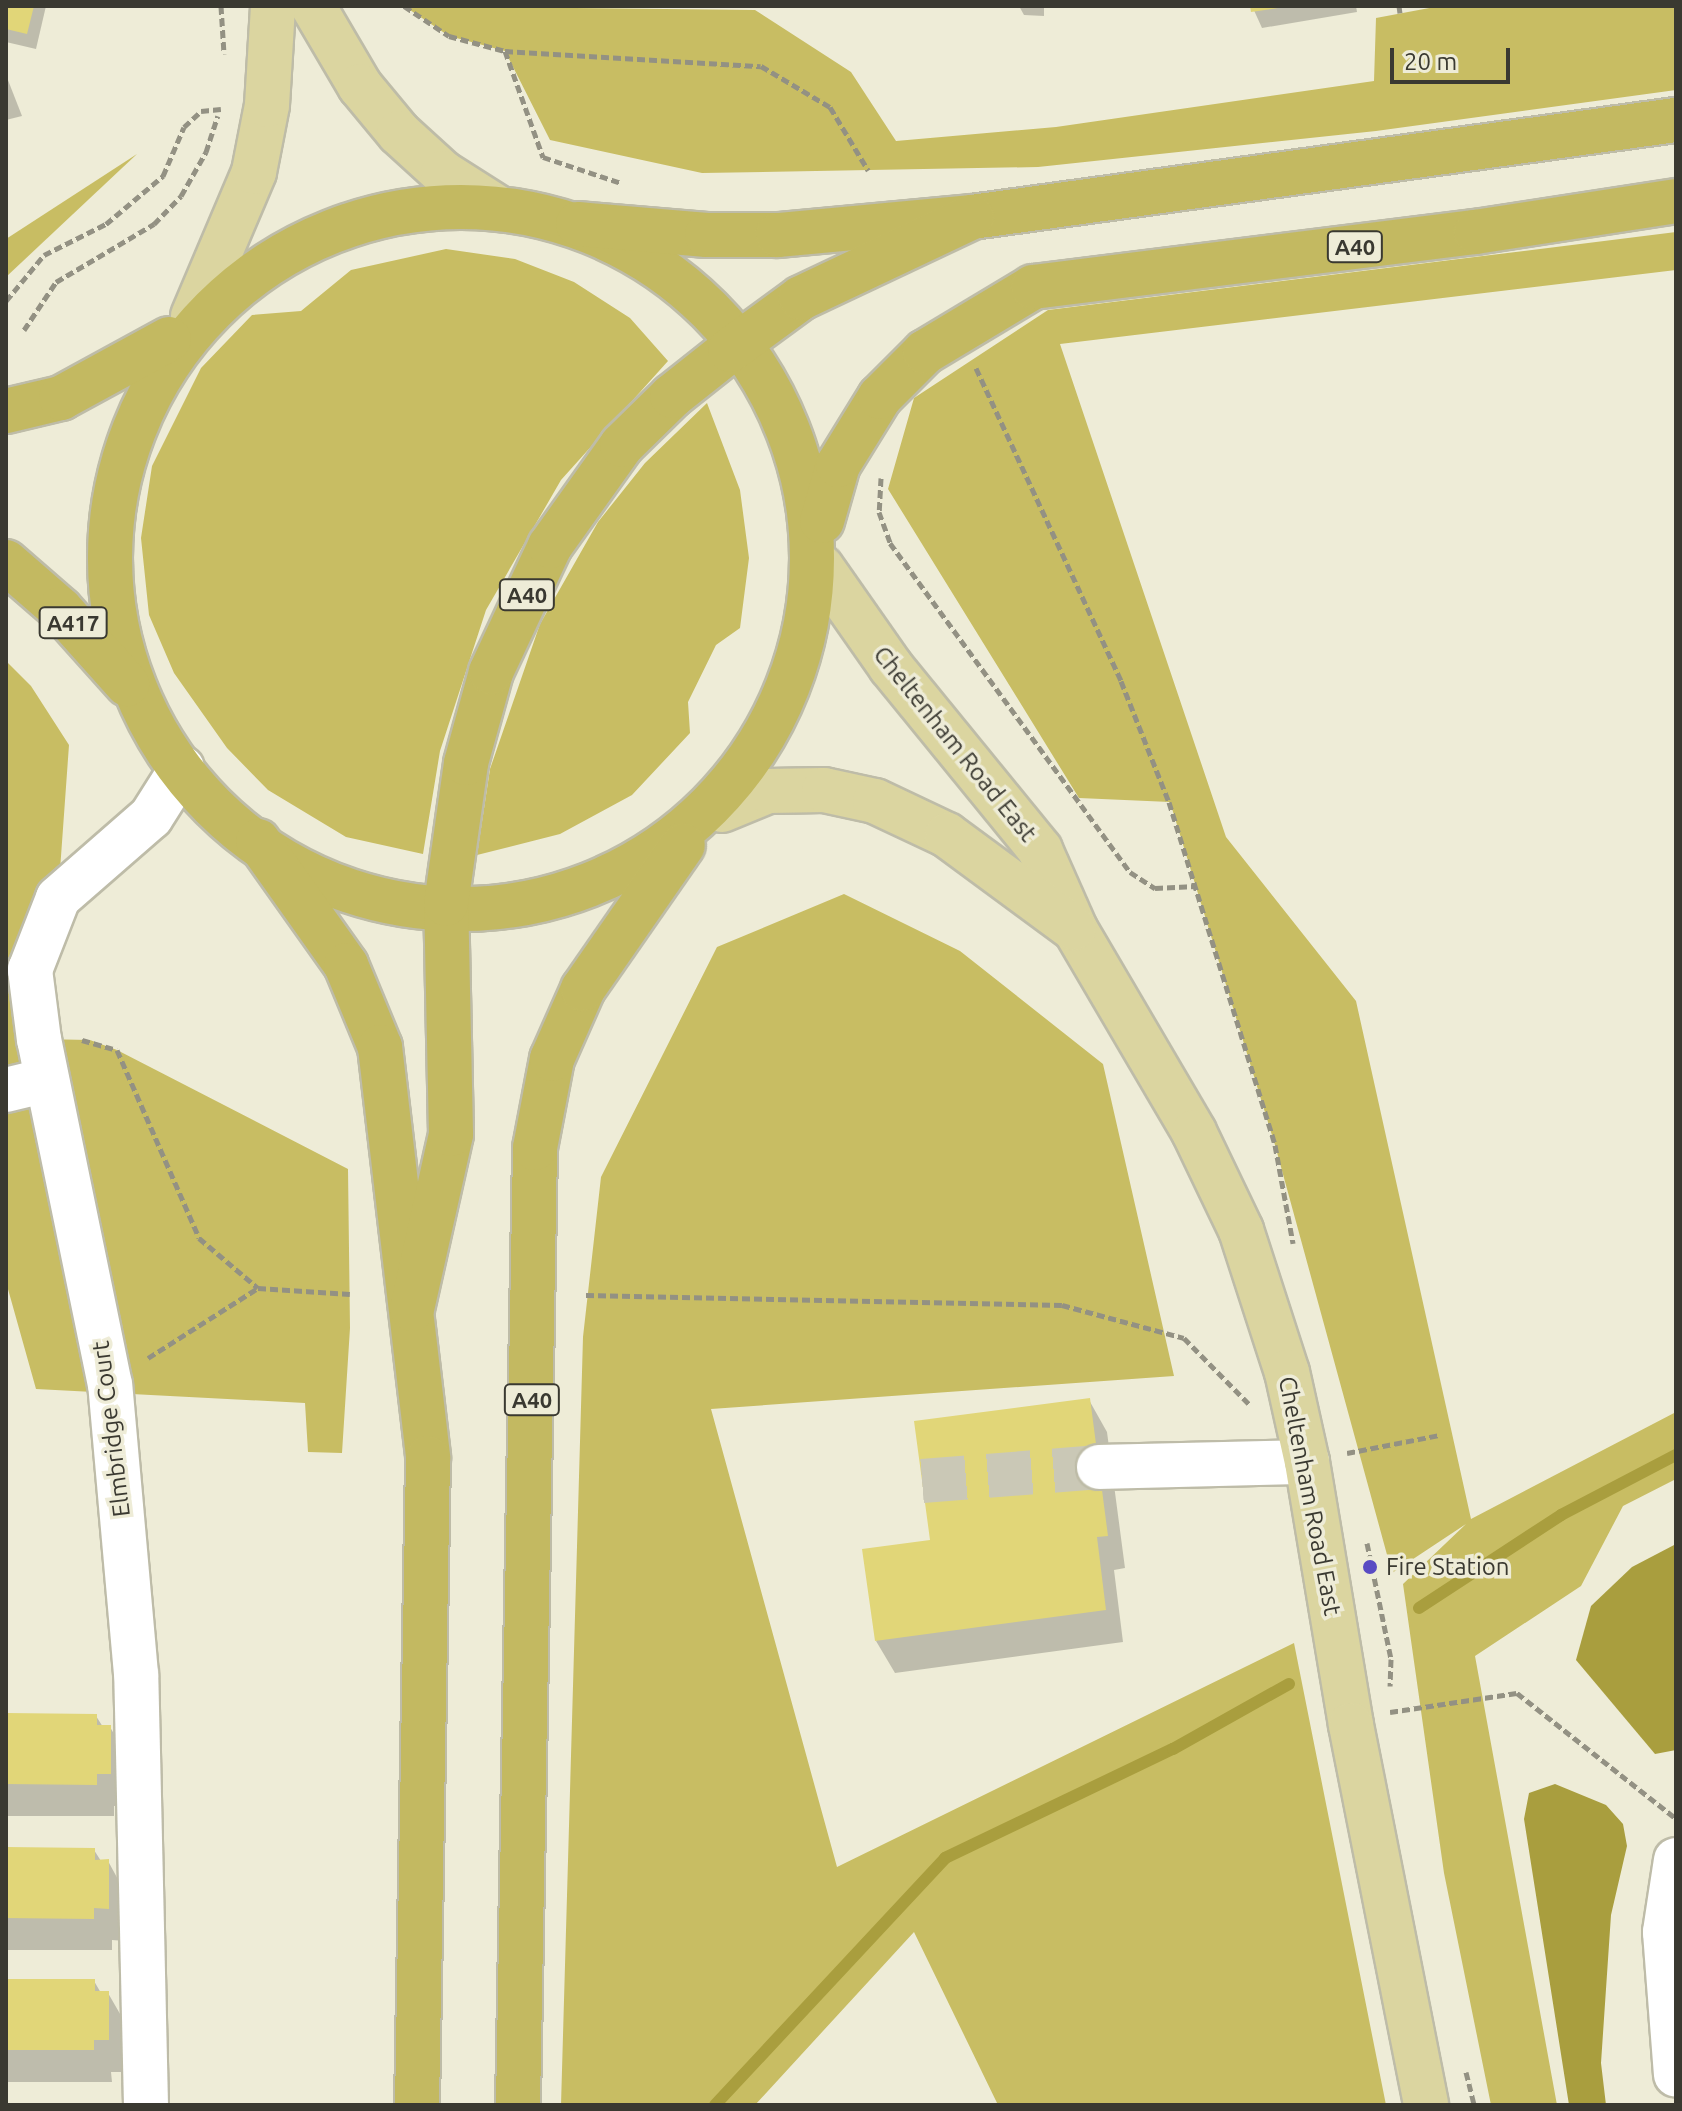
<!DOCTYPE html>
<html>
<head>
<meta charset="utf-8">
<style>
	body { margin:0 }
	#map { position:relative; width:1682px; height:2111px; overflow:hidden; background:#eeecd7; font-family:Ubuntu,sans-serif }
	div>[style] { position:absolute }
	.green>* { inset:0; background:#c8bd63 }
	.water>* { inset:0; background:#a99e3e }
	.shadow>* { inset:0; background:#0003 }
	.stream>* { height:12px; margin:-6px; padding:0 6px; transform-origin:6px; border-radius:6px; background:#a99e3e }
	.building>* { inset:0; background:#e1d678 }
	.minor-tunnel>* { height:44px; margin-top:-22px; transform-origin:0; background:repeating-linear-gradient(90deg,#cac8b6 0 44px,transparent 0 66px) }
	.path>* { height:5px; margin-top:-2.5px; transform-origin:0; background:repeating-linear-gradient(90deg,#939183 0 8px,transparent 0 12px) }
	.roads { filter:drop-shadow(2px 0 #bebca8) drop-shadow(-2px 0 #bebca8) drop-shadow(0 2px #bebca8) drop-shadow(0 -2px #bebca8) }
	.minor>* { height:44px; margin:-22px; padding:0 22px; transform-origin:22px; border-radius:22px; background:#fff }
	.major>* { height:44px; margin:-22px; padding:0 22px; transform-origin:22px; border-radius:22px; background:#dbd5a0 }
	.highway>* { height:44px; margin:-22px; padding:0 22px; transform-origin:22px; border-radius:22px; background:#c3b961 }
	.highway>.ring { margin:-22px; padding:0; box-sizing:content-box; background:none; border:44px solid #c3b961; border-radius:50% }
	.dots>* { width:22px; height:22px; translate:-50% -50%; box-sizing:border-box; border:4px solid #eeecd7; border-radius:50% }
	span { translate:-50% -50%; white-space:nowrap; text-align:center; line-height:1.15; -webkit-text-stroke:7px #eeecd7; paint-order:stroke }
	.shield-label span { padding:2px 6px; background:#eeecd7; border:2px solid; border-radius:6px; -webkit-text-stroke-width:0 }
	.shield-label { font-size:22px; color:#3a3931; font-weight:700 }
	.street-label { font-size:24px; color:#3a3931 }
	.poi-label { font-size:24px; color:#3a3931 }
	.left { translate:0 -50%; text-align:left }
	.frame { position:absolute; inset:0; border:8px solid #3a3931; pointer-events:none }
	.scale { position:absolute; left:1390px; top:48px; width:120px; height:36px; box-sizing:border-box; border:4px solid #3a3931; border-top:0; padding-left:10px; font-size:24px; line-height:28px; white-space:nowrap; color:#3a3931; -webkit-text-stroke:6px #eeecd7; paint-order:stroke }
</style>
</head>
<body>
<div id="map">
	<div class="green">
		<div style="clip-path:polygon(404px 6px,755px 10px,851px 72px,896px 141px,1056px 127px,1374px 81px,1376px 18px,1440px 6px,1676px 6px,1676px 90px,1376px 131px,1038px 167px,702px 173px,550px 140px,505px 51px,449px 36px)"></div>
		<div style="clip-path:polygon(137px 154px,6px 277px,6px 239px)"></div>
		<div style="clip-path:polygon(1676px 232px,1676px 270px,1060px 344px,1226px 837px,1356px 1001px,1471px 1519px,1676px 1412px,1676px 1479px,1623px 1506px,1581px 1586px,1475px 1656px,1557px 2105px,1491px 2105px,1444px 1873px,1403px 1584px,1466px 1524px,1392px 1573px,1275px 1145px,1170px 802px,1079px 798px,888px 489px,914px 398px,1048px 310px)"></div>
		<div style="clip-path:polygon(446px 249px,515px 259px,574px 282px,630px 318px,668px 361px,561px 480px,486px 610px,440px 751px,423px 854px,346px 837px,268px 790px,227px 748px,174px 673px,149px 615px,141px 538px,152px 466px,201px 368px,252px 315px,301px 311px,351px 270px)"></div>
		<div style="clip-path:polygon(707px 403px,740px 490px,749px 558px,740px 628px,716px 645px,688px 702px,690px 733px,632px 795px,560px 834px,477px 855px,490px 769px,540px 624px,598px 522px,645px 463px)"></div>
		<div style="clip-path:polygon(6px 661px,31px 686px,69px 745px,58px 898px,39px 1039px,90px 1040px,117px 1050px,348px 1169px,350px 1328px,342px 1453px,308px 1452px,305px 1403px,36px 1389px,6px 1282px)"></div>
		<div style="clip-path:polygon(844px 894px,960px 951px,1103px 1064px,1174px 1376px,711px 1409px,837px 1867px,1294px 1643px,1386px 2105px,998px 2105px,914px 1932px,755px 2105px,561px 2105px,583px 1337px,601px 1177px,717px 947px)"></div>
	</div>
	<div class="water">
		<div style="clip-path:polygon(1676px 1544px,1676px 1750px,1655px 1754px,1576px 1660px,1591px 1606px,1632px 1567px)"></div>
		<div style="clip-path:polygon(1555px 1784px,1606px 1805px,1623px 1824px,1627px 1846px,1611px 1915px,1601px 2063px,1606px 2105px,1569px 2105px,1524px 1819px,1529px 1793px)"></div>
	</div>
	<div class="shadow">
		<div style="clip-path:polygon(6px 6px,46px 6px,36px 49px,6px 42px)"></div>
		<div style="clip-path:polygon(1019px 6px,1044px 6px,1044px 16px,1024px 15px)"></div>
		<div style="clip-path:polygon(1252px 6px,1356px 6px,1357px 12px,1262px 28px)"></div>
		<div style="clip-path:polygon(6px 75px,22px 116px,6px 120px)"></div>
		<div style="clip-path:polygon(1089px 1400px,1107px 1432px,1125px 1568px,1114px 1570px,1123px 1642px,895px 1673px,876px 1641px,932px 1541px)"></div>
		<div style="clip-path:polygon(6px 1715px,96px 1716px,103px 1727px,110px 1727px,129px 1760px,129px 1806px,114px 1806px,114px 1816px,6px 1816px)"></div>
		<div style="clip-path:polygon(6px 1849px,94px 1850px,101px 1861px,108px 1861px,126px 1894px,126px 1941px,112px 1940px,112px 1950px,6px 1950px)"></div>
		<div style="clip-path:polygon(6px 1981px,94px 1981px,101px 1993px,108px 1993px,127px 2026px,126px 2072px,111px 2072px,112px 2082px,6px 2082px)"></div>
	</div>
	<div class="stream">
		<div style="left:1419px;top:1608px;width:170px;rotate:-33.2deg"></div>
		<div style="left:1561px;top:1515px;width:130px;rotate:-27.6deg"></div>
		<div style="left:715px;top:2105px;width:338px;rotate:-47deg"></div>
		<div style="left:945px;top:1858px;width:253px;rotate:-25.6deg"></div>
		<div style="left:1173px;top:1749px;width:133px;rotate:-29.3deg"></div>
	</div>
	<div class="building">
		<div style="clip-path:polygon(6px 6px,34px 6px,27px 34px,6px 29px)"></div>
		<div style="clip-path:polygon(1250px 6px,1278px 6px,1278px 8px,1251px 12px)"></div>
		<div style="clip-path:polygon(1090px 1398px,1108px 1536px,1097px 1537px,1106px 1610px,875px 1641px,862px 1549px,930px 1540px,914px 1421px)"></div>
		<div style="clip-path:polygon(6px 1713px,97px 1714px,97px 1725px,111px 1725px,111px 1774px,97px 1774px,97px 1785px,6px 1784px)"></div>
		<div style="clip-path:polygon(6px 1847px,95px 1848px,95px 1860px,109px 1859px,109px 1909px,94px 1908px,94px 1919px,6px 1918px)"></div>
		<div style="clip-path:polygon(6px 1979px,95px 1979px,95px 1991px,109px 1991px,109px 2040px,94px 2040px,94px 2050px,6px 2050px)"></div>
	</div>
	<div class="minor-tunnel">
		<div style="left:922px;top:1481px;width:178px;rotate:-4.5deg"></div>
	</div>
	<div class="path">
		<div style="left:221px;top:6px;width:48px;rotate:86.4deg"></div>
		<div style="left:404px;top:6px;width:54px;rotate:33.7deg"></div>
		<div style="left:449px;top:36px;width:58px;rotate:15deg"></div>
		<div style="left:505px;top:51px;width:256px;rotate:3.4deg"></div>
		<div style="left:761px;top:66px;width:80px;rotate:30.7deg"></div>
		<div style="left:830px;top:107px;width:74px;rotate:58.9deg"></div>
		<div style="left:1399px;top:6px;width:7px;rotate:82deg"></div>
		<div style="left:505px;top:51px;width:113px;rotate:70.3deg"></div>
		<div style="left:543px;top:157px;width:82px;rotate:18.4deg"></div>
		<div style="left:6px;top:301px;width:60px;rotate:-50.4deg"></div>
		<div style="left:44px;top:255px;width:69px;rotate:-26.6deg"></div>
		<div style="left:106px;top:224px;width:75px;rotate:-40.1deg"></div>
		<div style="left:163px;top:176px;width:53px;rotate:-66.8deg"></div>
		<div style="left:184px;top:127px;width:23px;rotate:-43deg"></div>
		<div style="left:201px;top:111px;width:20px;rotate:-6deg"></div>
		<div style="left:24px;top:330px;width:58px;rotate:-56.3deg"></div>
		<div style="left:56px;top:282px;width:114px;rotate:-30.6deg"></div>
		<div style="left:154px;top:224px;width:39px;rotate:-46deg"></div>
		<div style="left:181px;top:196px;width:51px;rotate:-60.4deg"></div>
		<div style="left:206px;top:152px;width:38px;rotate:-72deg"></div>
		<div style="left:976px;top:368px;width:345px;rotate:65.1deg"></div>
		<div style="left:1121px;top:681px;width:130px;rotate:68.4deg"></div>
		<div style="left:1169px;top:802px;width:359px;rotate:72.8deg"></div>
		<div style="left:1275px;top:1145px;width:100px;rotate:79.6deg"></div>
		<div style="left:881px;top:478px;width:34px;rotate:93deg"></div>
		<div style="left:879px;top:512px;width:33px;rotate:70deg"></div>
		<div style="left:890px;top:543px;width:407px;rotate:53.9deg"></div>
		<div style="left:1130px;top:872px;width:30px;rotate:33deg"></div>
		<div style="left:1155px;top:888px;width:41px;rotate:-2.8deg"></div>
		<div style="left:82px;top:1040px;width:36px;rotate:16deg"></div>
		<div style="left:117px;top:1050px;width:205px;rotate:66.4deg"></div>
		<div style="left:199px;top:1238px;width:77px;rotate:40.3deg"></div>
		<div style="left:258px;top:1288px;width:92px;rotate:3.7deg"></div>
		<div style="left:586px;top:1295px;width:476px;rotate:1.2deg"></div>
		<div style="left:1062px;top:1305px;width:126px;rotate:15.1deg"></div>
		<div style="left:1184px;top:1338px;width:94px;rotate:45.4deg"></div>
		<div style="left:148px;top:1358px;width:130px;rotate:-32.5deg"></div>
		<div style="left:1347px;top:1453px;width:95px;rotate:-11deg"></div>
		<div style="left:1367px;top:1543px;width:118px;rotate:78.3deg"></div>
		<div style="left:1391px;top:1659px;width:27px;rotate:92deg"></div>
		<div style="left:1390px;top:1712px;width:128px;rotate:-8.5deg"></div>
		<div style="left:1517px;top:1693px;width:201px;rotate:38.3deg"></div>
		<div style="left:1466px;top:2072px;width:34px;rotate:76deg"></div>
	</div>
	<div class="roads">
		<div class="minor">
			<div style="left:6px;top:1090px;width:42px;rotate:-13.7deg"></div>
			<div style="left:1099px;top:1467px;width:208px;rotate:-1.4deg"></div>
			<div style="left:1676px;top:1860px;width:73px;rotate:98.7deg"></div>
			<div style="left:1665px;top:1932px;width:143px;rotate:85.6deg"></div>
			<div style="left:146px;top:2105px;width:431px;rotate:-91.3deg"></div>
			<div style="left:136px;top:1674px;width:290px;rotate:-95.1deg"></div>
			<div style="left:110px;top:1385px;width:352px;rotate:-101.6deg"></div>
			<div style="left:39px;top:1040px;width:71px;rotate:-97.3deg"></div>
			<div style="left:30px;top:970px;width:77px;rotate:-68.7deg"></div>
			<div style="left:58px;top:898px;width:123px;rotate:-41.1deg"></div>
			<div style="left:151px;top:817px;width:58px;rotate:-57.7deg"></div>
		</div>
		<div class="major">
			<div style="left:313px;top:6px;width:93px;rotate:59.6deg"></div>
			<div style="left:360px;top:86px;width:61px;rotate:50.3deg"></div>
			<div style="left:399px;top:133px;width:59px;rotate:42.3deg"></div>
			<div style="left:443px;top:173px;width:62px;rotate:32.4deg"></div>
			<div style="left:193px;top:316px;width:156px;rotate:-67deg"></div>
			<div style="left:254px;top:172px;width:68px;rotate:-79deg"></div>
			<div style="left:267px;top:105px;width:99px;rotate:-86.5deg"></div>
			<div style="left:821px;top:567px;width:122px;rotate:55deg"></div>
			<div style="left:891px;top:667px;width:236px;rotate:50.8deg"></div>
			<div style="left:1040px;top:850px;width:86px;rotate:66.1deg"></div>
			<div style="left:1075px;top:929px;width:235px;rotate:59.6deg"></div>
			<div style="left:1194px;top:1132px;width:109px;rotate:64.4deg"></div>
			<div style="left:1241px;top:1230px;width:149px;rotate:72.1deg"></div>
			<div style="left:1287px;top:1372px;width:92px;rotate:77.5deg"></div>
			<div style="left:1307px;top:1462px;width:267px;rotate:80.5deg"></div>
			<div style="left:1351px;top:1725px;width:387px;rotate:78.8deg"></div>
			<div style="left:722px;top:810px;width:50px;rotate:-22.4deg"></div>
			<div style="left:768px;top:791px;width:56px;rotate:-1deg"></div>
			<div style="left:824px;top:790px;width:52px;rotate:12.2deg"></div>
			<div style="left:875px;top:801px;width:80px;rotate:25.3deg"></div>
			<div style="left:947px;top:835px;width:157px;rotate:36.4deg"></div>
		</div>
		<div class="highway">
			<div class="ring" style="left:110px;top:207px;width:658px;height:658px"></div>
			<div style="left:578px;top:224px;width:129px;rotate:4.9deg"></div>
			<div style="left:707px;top:235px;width:71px"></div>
			<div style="left:778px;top:235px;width:195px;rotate:-5.3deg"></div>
			<div style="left:972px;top:217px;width:711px;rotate:-7.85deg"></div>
			<div style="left:6px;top:411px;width:57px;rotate:-13.3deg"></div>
			<div style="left:61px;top:398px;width:123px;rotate:-28.6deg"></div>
			<div style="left:822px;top:521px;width:58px;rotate:-74.1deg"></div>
			<div style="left:838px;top:465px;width:80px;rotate:-58.3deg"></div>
			<div style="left:880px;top:397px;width:64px;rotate:-45deg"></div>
			<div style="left:925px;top:352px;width:126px;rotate:-31deg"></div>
			<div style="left:1033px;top:287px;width:446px;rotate:-7.1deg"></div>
			<div style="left:1476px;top:232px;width:202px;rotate:-8.8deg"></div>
			<div style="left:6px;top:562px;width:72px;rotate:41deg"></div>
			<div style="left:60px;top:609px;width:101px;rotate:48.2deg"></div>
			<div style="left:258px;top:841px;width:152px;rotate:54.6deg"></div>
			<div style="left:346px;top:965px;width:89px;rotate:67.5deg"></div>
			<div style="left:380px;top:1047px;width:414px;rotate:83.3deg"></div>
			<div style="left:428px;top:1458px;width:647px;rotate:90.97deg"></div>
			<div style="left:412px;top:1309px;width:179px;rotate:-77.4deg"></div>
			<div style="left:451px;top:1134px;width:230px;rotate:-91.2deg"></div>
			<div style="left:446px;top:904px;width:142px;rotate:-81.9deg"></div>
			<div style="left:466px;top:763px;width:94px;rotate:-74.6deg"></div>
			<div style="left:491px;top:672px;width:139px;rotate:-64.9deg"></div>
			<div style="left:550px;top:546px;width:124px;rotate:-54.5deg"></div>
			<div style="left:622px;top:445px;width:70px;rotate:-44.4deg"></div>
			<div style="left:672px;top:396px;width:74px;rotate:-38.4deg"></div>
			<div style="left:730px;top:350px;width:88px;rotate:-36.2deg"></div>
			<div style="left:801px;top:298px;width:189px;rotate:-25.3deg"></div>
			<div style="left:518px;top:2105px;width:957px;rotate:-88.98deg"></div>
			<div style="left:535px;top:1148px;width:91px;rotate:-79.2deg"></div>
			<div style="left:552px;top:1059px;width:77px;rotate:-66.1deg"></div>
			<div style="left:583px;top:989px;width:175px;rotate:-55.2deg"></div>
		</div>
	</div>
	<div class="dots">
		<div style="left:1370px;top:1567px;background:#594bc3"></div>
	</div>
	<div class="shield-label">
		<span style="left:1355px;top:247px">A40</span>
		<span style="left:527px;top:595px">A40</span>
		<span style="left:73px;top:623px">A417</span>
		<span style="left:532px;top:1400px">A40</span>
	</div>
	<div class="street-label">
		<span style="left:955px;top:744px;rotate:51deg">Cheltenham Road East</span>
		<span style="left:111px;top:1429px;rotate:-97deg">Elmbridge Court</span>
		<span style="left:1310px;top:1496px;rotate:79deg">Cheltenham Road East</span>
	</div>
	<div class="poi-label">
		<span class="left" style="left:1386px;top:1567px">Fire Station</span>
	</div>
	<div class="frame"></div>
	<div class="scale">20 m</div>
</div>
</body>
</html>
